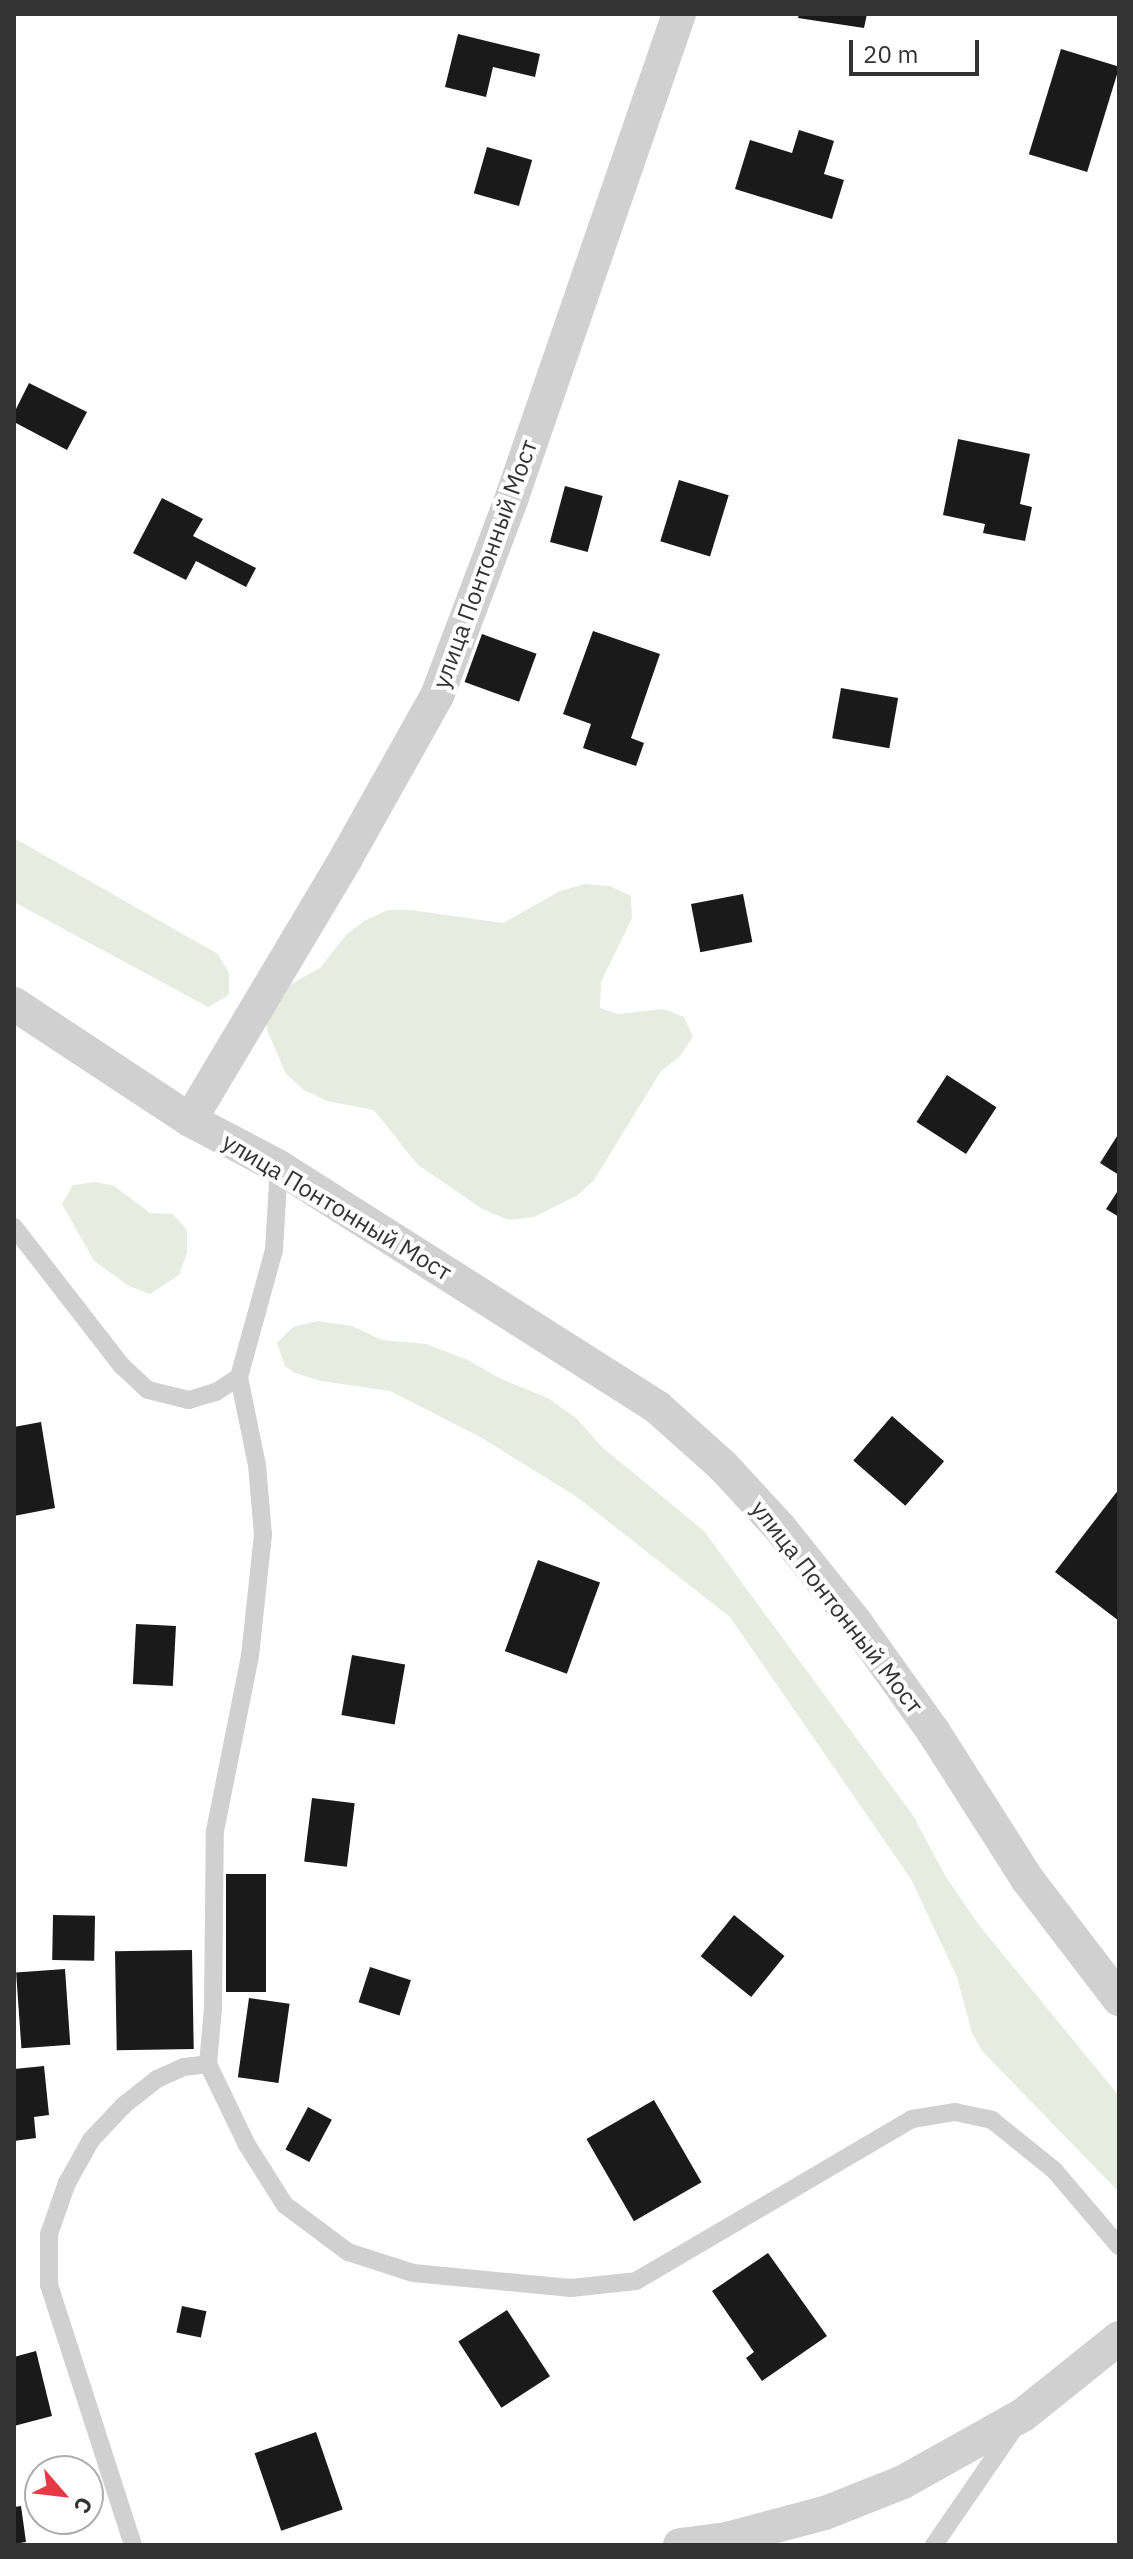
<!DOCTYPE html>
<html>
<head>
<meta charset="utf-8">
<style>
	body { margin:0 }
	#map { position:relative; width:1133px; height:2559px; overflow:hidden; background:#fff; font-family:"IBM Plex Sans",sans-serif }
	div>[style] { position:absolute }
	.green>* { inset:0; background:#e6ecdf }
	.building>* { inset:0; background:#1a1a1a; transform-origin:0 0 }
	.service>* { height:18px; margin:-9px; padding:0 9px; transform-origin:9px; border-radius:9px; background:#d0d0d0 }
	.minor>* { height:34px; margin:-17px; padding:0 17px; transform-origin:17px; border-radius:17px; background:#d0d0d0 }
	span { translate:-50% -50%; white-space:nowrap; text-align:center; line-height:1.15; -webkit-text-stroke:8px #fff; paint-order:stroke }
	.street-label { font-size:24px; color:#333 }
	.frame { position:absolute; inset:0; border:16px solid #333; pointer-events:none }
	.north { position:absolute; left:24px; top:2455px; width:80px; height:80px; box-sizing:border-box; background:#fff; border:2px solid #adadad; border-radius:50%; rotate:118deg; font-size:22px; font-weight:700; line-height:32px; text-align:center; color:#333 }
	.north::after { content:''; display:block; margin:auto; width:28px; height:36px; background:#e63946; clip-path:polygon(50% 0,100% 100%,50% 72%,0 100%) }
	.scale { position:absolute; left:849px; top:40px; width:130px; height:36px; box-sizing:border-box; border:4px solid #333; border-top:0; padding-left:10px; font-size:24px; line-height:28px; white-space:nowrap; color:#333; -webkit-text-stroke:6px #fff; paint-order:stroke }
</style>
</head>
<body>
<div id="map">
	<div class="green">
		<div style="clip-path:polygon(14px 838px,218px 954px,229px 973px,229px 995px,208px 1007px,14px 902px)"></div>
		<div style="clip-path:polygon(585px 884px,610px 886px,631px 896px,632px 918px,601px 982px,600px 1008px,618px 1014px,663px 1009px,684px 1017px,693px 1037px,680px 1056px,661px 1071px,594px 1180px,578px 1195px,534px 1217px,509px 1220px,482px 1209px,417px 1164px,374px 1110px,327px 1101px,304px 1090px,286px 1074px,267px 1030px,266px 1008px,280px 990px,320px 968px,346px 935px,364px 921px,388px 910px,411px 910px,503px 923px,560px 891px)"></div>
		<div style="clip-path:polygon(95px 1182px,114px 1186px,150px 1213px,173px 1214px,187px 1230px,187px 1253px,179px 1275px,150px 1294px,129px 1286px,94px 1261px,62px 1204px,73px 1185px)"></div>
		<div style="clip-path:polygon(317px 1321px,352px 1326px,382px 1340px,426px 1344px,468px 1360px,499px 1378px,548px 1398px,577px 1419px,602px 1447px,704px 1531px,912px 1814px,946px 1877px,979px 1925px,1119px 2096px,1119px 2192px,983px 2052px,972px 2033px,957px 1977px,911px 1879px,730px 1617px,577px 1497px,482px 1438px,390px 1391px,321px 1381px,295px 1373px,285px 1366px,277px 1343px,293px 1327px)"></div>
	</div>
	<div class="building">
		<div style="clip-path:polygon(799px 14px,867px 14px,864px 28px,798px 18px)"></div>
		<div style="clip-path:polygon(458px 34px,540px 54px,535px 77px,493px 67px,486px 97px,445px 87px)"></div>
		<div style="left:1061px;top:49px;width:61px;height:110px;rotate:17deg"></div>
		<div style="clip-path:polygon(799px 130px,834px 141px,824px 174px,844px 180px,832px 219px,735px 189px,750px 140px,792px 153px)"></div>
		<div style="left:487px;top:147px;width:47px;height:48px;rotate:16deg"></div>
		<div style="clip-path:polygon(29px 383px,87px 412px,67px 450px,14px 422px,14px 413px)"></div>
		<div style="clip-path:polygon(958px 439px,1030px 454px,1020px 504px,1032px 507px,1025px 541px,983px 533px,985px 524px,943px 515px)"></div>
		<div style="left:679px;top:480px;width:52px;height:64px;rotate:17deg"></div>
		<div style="left:565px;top:486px;width:39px;height:58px;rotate:15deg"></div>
		<div style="clip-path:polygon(162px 498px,203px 519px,193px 536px,256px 568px,246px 587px,196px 561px,186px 580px,133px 553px)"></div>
		<div style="clip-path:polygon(593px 631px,660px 654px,631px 738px,644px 743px,636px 766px,583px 748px,591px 724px,563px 714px)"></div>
		<div style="left:482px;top:634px;width:58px;height:51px;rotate:20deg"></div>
		<div style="left:841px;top:688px;width:58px;height:51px;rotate:10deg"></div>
		<div style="left:743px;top:894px;width:49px;height:53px;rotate:79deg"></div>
		<div style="left:947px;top:1075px;width:59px;height:56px;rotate:33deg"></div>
		<div style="clip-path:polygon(1119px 1133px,1119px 1175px,1100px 1163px)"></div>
		<div style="clip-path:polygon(1119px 1189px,1119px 1217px,1106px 1209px)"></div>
		<div style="left:892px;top:1416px;width:69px;height:59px;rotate:41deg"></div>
		<div style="clip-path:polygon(41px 1422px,55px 1508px,14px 1516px,14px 1427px)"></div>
		<div style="clip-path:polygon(1119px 1489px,1119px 1621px,1055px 1572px)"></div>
		<div style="left:538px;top:1560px;width:66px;height:97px;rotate:20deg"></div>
		<div style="left:136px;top:1624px;width:40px;height:60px;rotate:3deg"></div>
		<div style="left:352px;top:1655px;width:54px;height:61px;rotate:10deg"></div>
		<div style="left:312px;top:1798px;width:43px;height:64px;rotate:7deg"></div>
		<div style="left:226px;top:1874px;width:40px;height:118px"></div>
		<div style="left:53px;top:1915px;width:42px;height:45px;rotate:1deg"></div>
		<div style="left:734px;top:1915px;width:65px;height:53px;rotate:39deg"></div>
		<div style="left:192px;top:1950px;width:99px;height:77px;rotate:89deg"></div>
		<div style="left:370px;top:1967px;width:43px;height:37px;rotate:18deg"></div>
		<div style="left:65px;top:1969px;width:76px;height:49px;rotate:86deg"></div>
		<div style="left:249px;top:1998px;width:41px;height:80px;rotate:8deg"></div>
		<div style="clip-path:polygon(44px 2066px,49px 2115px,34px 2117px,36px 2138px,14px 2141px,14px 2069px)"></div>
		<div style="left:654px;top:2100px;width:95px;height:78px;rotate:60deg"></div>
		<div style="left:308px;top:2107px;width:27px;height:48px;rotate:28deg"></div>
		<div style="clip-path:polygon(768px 2253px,827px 2336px,762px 2381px,746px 2358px,754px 2352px,712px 2291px)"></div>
		<div style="left:182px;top:2306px;width:25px;height:27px;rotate:12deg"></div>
		<div style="left:507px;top:2310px;width:79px;height:58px;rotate:57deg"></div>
		<div style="clip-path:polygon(36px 2351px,52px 2416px,14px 2426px,14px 2357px)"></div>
		<div style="left:316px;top:2432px;width:82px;height:65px;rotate:71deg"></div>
		<div style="clip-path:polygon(21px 2506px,26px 2542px,14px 2544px,14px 2507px)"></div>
	</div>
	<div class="service">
		<div style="left:14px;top:1227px;width:176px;rotate:52.2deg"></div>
		<div style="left:122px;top:1366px;width:35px;rotate:43deg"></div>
		<div style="left:148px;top:1390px;width:42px;rotate:13.7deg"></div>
		<div style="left:189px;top:1400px;width:28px;rotate:-17deg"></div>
		<div style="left:216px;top:1392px;width:27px;rotate:-33deg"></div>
		<div style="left:208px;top:2064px;width:90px;rotate:64.3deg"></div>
		<div style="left:247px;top:2145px;width:71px;rotate:57.7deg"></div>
		<div style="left:285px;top:2205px;width:79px;rotate:36.7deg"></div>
		<div style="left:348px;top:2252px;width:68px;rotate:17.9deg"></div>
		<div style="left:413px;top:2273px;width:159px;rotate:5.4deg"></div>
		<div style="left:571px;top:2288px;width:65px;rotate:-6.1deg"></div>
		<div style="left:636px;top:2281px;width:320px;rotate:-30.4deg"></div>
		<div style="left:912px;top:2119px;width:44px;rotate:-9.2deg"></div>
		<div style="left:955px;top:2112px;width:38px;rotate:12deg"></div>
		<div style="left:992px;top:2120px;width:80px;rotate:38.9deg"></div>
		<div style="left:1054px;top:2170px;width:100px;rotate:49.5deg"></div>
		<div style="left:133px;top:2545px;width:273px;rotate:-107.9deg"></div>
		<div style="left:49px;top:2285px;width:51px;rotate:-90deg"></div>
		<div style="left:49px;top:2234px;width:54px;rotate:-70.6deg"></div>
		<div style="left:67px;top:2183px;width:49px;rotate:-60.8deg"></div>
		<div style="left:91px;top:2140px;width:48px;rotate:-46.7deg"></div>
		<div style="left:124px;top:2105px;width:42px;rotate:-38.2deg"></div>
		<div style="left:157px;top:2079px;width:30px;rotate:-24deg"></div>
		<div style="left:184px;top:2067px;width:24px;rotate:-7deg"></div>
		<div style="left:208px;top:2064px;width:56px;rotate:-84.9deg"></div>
		<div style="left:213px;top:2008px;width:177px;rotate:-89.4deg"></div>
		<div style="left:215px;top:1831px;width:178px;rotate:-78.7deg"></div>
		<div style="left:250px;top:1656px;width:122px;rotate:-83.9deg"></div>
		<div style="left:263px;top:1535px;width:70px;rotate:-94.9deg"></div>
		<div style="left:257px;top:1465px;width:90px;rotate:-101.6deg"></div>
		<div style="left:239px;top:1377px;width:132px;rotate:-74.6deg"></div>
		<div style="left:274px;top:1250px;width:83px;rotate:-86.6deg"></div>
		<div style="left:934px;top:2545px;width:143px;rotate:-55.5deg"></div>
	</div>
	<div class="minor">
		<div style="left:14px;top:1004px;width:211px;rotate:33.4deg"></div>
		<div style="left:190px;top:1120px;width:101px;rotate:27.8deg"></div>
		<div style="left:279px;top:1167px;width:448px;rotate:32.4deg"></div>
		<div style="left:657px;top:1407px;width:89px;rotate:41.8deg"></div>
		<div style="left:723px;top:1466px;width:84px;rotate:47.4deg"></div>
		<div style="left:780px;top:1528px;width:122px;rotate:51.3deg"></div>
		<div style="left:856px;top:1623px;width:133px;rotate:54.5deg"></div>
		<div style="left:933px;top:1731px;width:177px;rotate:57.5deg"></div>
		<div style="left:1028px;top:1880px;width:150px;rotate:52.6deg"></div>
		<div style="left:190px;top:1120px;width:305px;rotate:-59.2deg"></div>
		<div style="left:346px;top:858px;width:186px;rotate:-60.7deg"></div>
		<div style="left:437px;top:696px;width:213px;rotate:-69.3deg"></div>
		<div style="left:512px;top:497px;width:511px;rotate:-70.93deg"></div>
		<div style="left:680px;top:2545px;width:47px;rotate:-7.3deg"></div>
		<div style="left:727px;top:2539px;width:101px;rotate:-14.9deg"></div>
		<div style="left:825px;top:2513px;width:84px;rotate:-21.7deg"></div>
		<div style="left:903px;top:2482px;width:137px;rotate:-29.2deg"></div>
		<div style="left:1023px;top:2415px;width:123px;rotate:-38.7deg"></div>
	</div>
	<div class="street-label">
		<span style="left:485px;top:564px;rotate:-70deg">улица Понтонный Мост</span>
		<span style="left:337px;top:1207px;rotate:31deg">улица Понтонный Мост</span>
		<span style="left:837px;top:1607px;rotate:52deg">улица Понтонный Мост</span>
	</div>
	<div class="frame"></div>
	<div class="north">С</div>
	<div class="scale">20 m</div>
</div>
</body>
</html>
